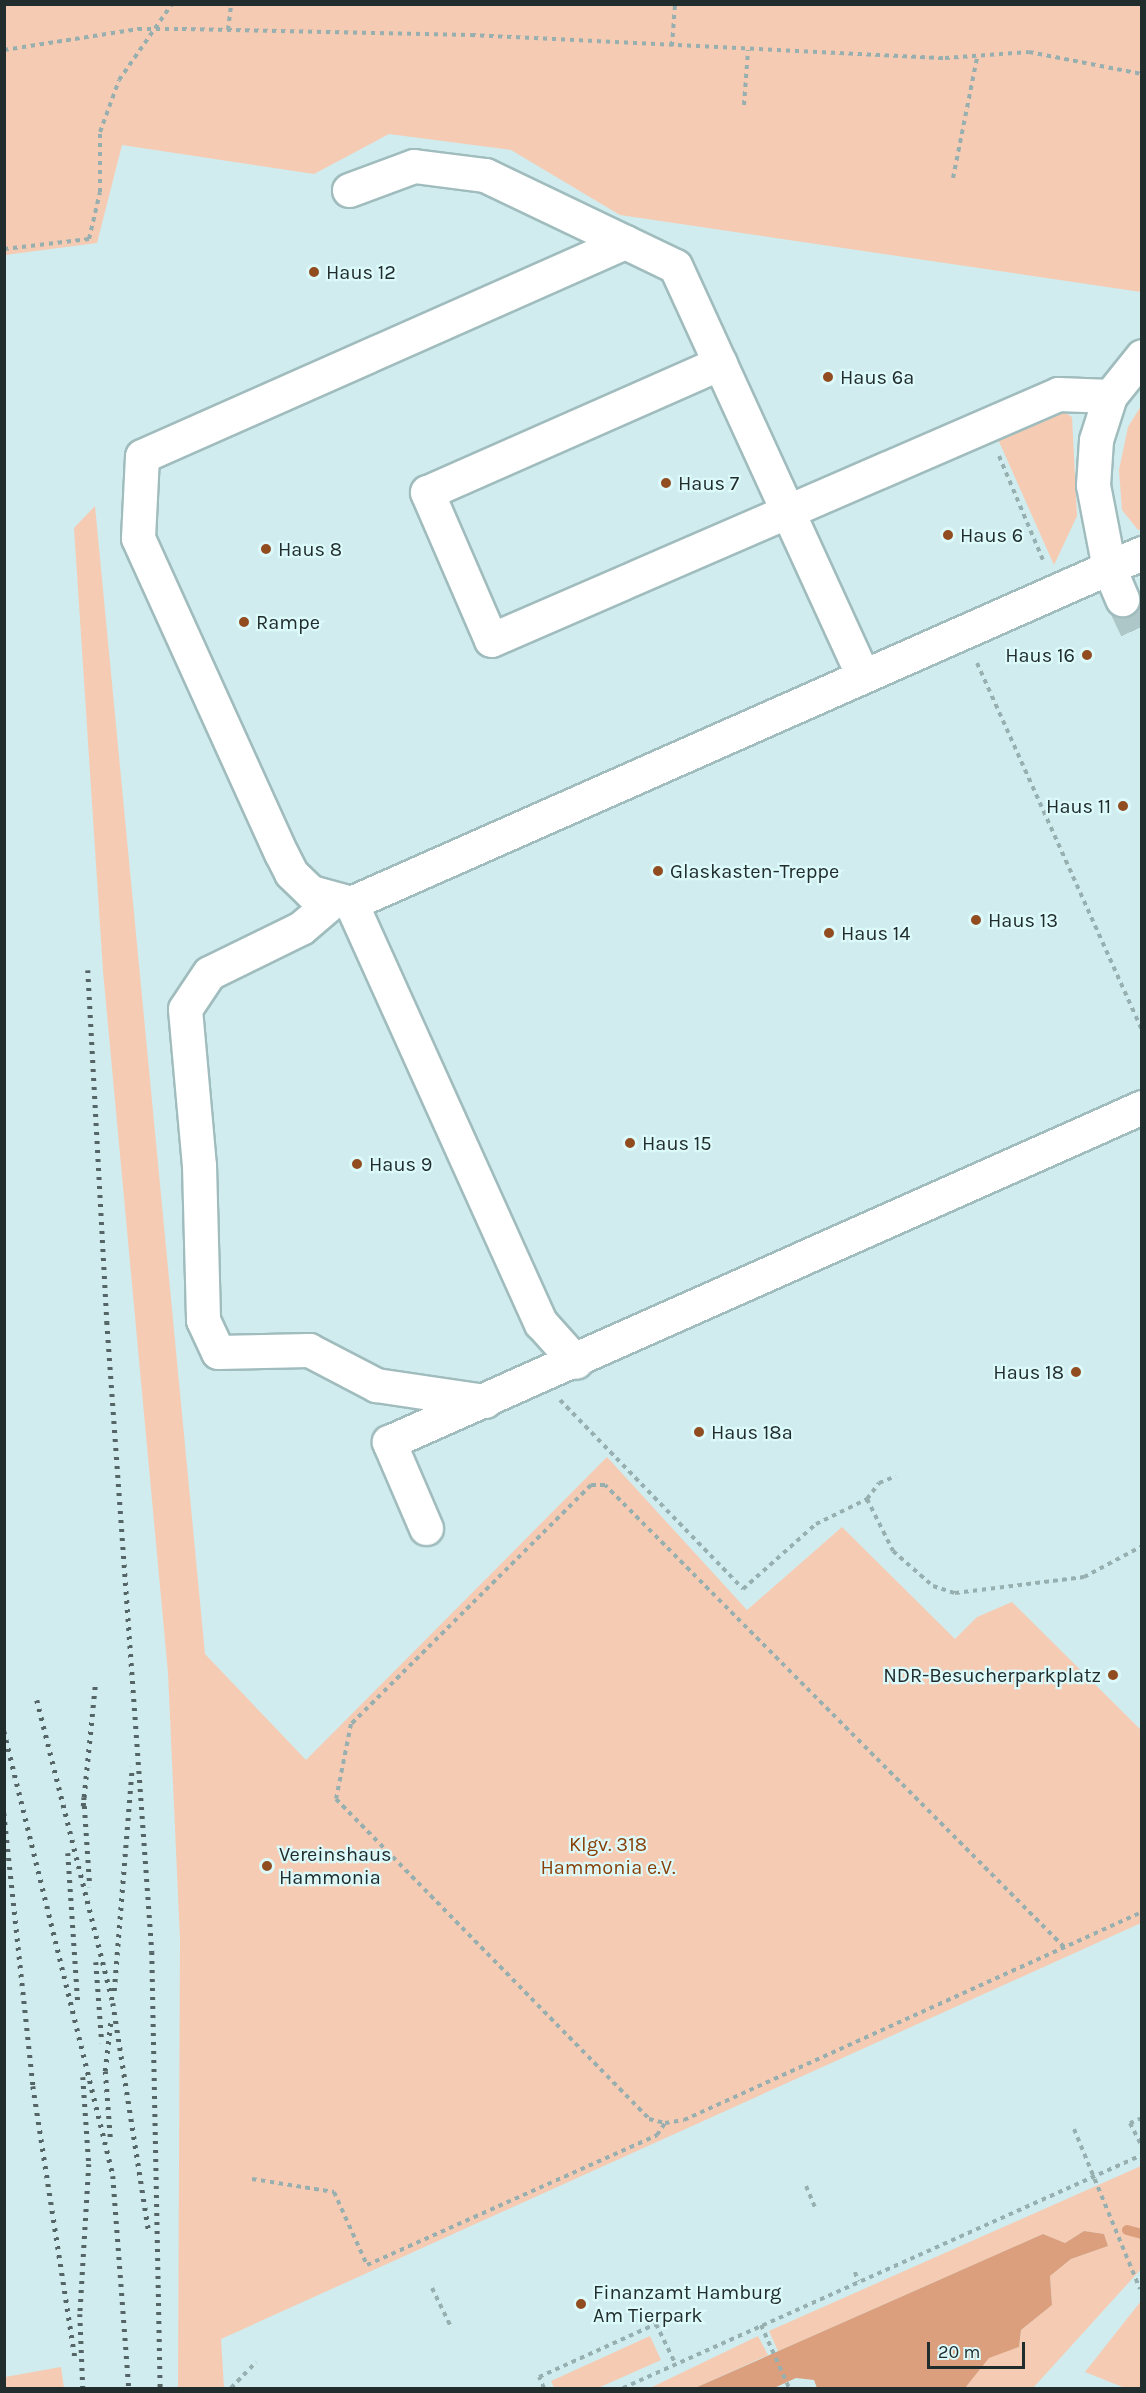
<!DOCTYPE html>
<html>
<head>
<meta charset="utf-8">
<style>
	body { margin:0 }
	#map { position:relative; width:1146px; height:2393px; overflow:hidden; background:#d0ecee; font-family:Karla,sans-serif }
	div>[style] { position:absolute }
	.green>* { inset:0; background:#f6cbb3 }
	.water>* { inset:0; background:#db9f7d }
	.stream>* { height:10px; margin:-5px; padding:0 5px; transform-origin:5px; border-radius:5px; background:#db9f7d }
	.minor-tunnel>* { height:33px; margin-top:-16.5px; transform-origin:0; background:repeating-linear-gradient(90deg,#adc6c7 0 33px,transparent 0 49px) }
	.path>* { height:4px; margin-top:-2px; transform-origin:0; background:repeating-linear-gradient(90deg,#98afb0 0 4.5px,transparent 0 9px) }
	.roads { filter:drop-shadow(2px 0 #a0bcbd) drop-shadow(-2px 0 #a0bcbd) drop-shadow(0 2px #a0bcbd) drop-shadow(0 -2px #a0bcbd) }
	.minor>* { height:33px; margin:-16.5px; padding:0 16.5px; transform-origin:16.5px; border-radius:16.5px; background:#fff }
	.rail>* { height:4.5px; margin-top:-2.25px; transform-origin:0; background:repeating-linear-gradient(90deg,#556566 0 3px,transparent 0 9px) }
	.dots>* { width:16px; height:16px; translate:-50% -50%; box-sizing:border-box; border:3px solid #ddfafb; border-radius:50% }
	span { translate:-50% -50%; white-space:nowrap; text-align:center; line-height:1.15; -webkit-text-stroke:4.5px #ddfafb; paint-order:stroke }
	.poi-label { font-size:20px; color:#212c2d }
	.left { translate:0 -50%; text-align:left }
	.right { translate:-100% -50%; text-align:right }
	.park-label { font-size:20px; color:#894109 }
	.frame { position:absolute; inset:0; border:6px solid #212c2d; pointer-events:none }
	.scale { position:absolute; left:927px; top:2342px; width:98px; height:27px; box-sizing:border-box; border:3px solid #212c2d; border-top:0; padding-left:8px; font-size:18px; line-height:21px; white-space:nowrap; color:#212c2d; -webkit-text-stroke:4px #ddfafb; paint-order:stroke }
</style>
</head>
<body>
<div id="map">
	<div class="green">
		<div style="clip-path:polygon(5px 4px,1141px 5px,1141px 292px,620px 215px,511px 150px,389px 134px,314px 174px,122px 145px,97px 243px,5px 255px)"></div>
		<div style="clip-path:polygon(1141px 406px,1142px 529px,1138px 530px,1122px 510px,1119px 470px,1128px 427px)"></div>
		<div style="clip-path:polygon(1059px 409px,1072px 417px,1077px 516px,1054px 565px,997px 437px)"></div>
		<div style="clip-path:polygon(95px 506px,205px 1654px,306px 1760px,607px 1457px,747px 1610px,842px 1527px,955px 1639px,977px 1617px,1012px 1602px,1141px 1730px,1141px 1923px,221px 2339px,224px 2388px,178px 2388px,180px 1939px,168px 1673px,103px 971px,74px 528px)"></div>
		<div style="clip-path:polygon(1141px 2166px,1141px 2269px,1033px 2388px,965px 2388px,989px 2357px,1019px 2347px,1021px 2330px,1052px 2305px,1050px 2276px,1071px 2259px,1108px 2246px,1104px 2234px,1084px 2231px,1065px 2243px,1043px 2234px,778px 2351px,769px 2331px)"></div>
		<div style="clip-path:polygon(1141px 2301px,1141px 2388px,1125px 2388px,1085px 2372px)"></div>
		<div style="clip-path:polygon(650px 2336px,661px 2360px,598px 2388px,554px 2388px,551px 2381px)"></div>
		<div style="clip-path:polygon(758px 2336px,768px 2355px,695px 2388px,650px 2388px)"></div>
		<div style="clip-path:polygon(61px 2367px,64px 2388px,5px 2388px,5px 2377px)"></div>
	</div>
	<div class="water">
		<div style="clip-path:polygon(1084px 2231px,1104px 2234px,1108px 2246px,1071px 2259px,1050px 2276px,1052px 2305px,1021px 2330px,1019px 2347px,989px 2358px,965px 2388px,817px 2388px,814px 2380px,796px 2378px,774px 2388px,695px 2388px,1043px 2234px,1065px 2243px)"></div>
	</div>
	<div class="stream">
		<div style="left:1127px;top:2230px;width:16px;rotate:15deg"></div>
	</div>
	<div class="minor-tunnel">
		<div style="left:1122px;top:599px;width:47px;rotate:64.5deg"></div>
	</div>
	<div class="path">
		<div style="left:228px;top:30px;width:26px;rotate:-83deg"></div>
		<div style="left:672px;top:46px;width:42px;rotate:-85.9deg"></div>
		<div style="left:4px;top:50px;width:136px;rotate:-8.9deg"></div>
		<div style="left:138px;top:29px;width:44px"></div>
		<div style="left:182px;top:29px;width:289px;rotate:1.2deg"></div>
		<div style="left:471px;top:35px;width:475px;rotate:2.8deg"></div>
		<div style="left:945px;top:58px;width:84px;rotate:-4.1deg"></div>
		<div style="left:1029px;top:52px;width:115px;rotate:11deg"></div>
		<div style="left:744px;top:105px;width:55px;rotate:-85.8deg"></div>
		<div style="left:953px;top:178px;width:122px;rotate:-78.7deg"></div>
		<div style="left:4px;top:249px;width:86px;rotate:-6.7deg"></div>
		<div style="left:89px;top:239px;width:48px;rotate:-76.8deg"></div>
		<div style="left:100px;top:192px;width:60px;rotate:-90deg"></div>
		<div style="left:100px;top:132px;width:55px;rotate:-69.9deg"></div>
		<div style="left:119px;top:80px;width:93px;rotate:-55.1deg"></div>
		<div style="left:999px;top:456px;width:113px;rotate:67.1deg"></div>
		<div style="left:977px;top:663px;width:402px;rotate:65.8deg"></div>
		<div style="left:560px;top:1400px;width:263px;rotate:45.9deg"></div>
		<div style="left:743px;top:1589px;width:98px;rotate:-41.7deg"></div>
		<div style="left:816px;top:1524px;width:57px;rotate:-26.1deg"></div>
		<div style="left:867px;top:1499px;width:58px;rotate:63.4deg"></div>
		<div style="left:893px;top:1551px;width:53px;rotate:41.2deg"></div>
		<div style="left:933px;top:1586px;width:23px;rotate:18deg"></div>
		<div style="left:955px;top:1593px;width:130px;rotate:-7.1deg"></div>
		<div style="left:1084px;top:1577px;width:66px;rotate:-28.1deg"></div>
		<div style="left:867px;top:1499px;width:20px;rotate:-53deg"></div>
		<div style="left:879px;top:1483px;width:18px;rotate:-22deg"></div>
		<div style="left:1064px;top:1947px;width:651px;rotate:-134.81deg"></div>
		<div style="left:605px;top:1485px;width:14px;rotate:180deg"></div>
		<div style="left:591px;top:1485px;width:339px;rotate:135.1deg"></div>
		<div style="left:351px;top:1724px;width:76px;rotate:101.3deg"></div>
		<div style="left:336px;top:1799px;width:448px;rotate:45.6deg"></div>
		<div style="left:649px;top:2119px;width:16px;rotate:14deg"></div>
		<div style="left:665px;top:2123px;width:19px;rotate:-9deg"></div>
		<div style="left:684px;top:2120px;width:503px;rotate:-24.43deg"></div>
		<div style="left:1142px;top:2118px;width:13px;rotate:157deg"></div>
		<div style="left:1130px;top:2123px;width:27px;rotate:63deg"></div>
		<div style="left:1074px;top:2129px;width:173px;rotate:67.6deg"></div>
		<div style="left:252px;top:2179px;width:83px;rotate:9deg"></div>
		<div style="left:334px;top:2192px;width:80px;rotate:65.7deg"></div>
		<div style="left:367px;top:2265px;width:318px;rotate:-24.1deg"></div>
		<div style="left:657px;top:2135px;width:14px;rotate:-56deg"></div>
		<div style="left:806px;top:2186px;width:26px;rotate:67deg"></div>
		<div style="left:855px;top:2272px;width:10px;rotate:73deg"></div>
		<div style="left:432px;top:2288px;width:43px;rotate:64deg"></div>
		<div style="left:761px;top:2325px;width:69px;rotate:66deg"></div>
		<div style="left:231px;top:2388px;width:36px;rotate:-46deg"></div>
		<div style="left:544px;top:2388px;width:12px;rotate:-114deg"></div>
		<div style="left:539px;top:2377px;width:128px;rotate:-24.4deg"></div>
		<div style="left:656px;top:2324px;width:43px;rotate:64deg"></div>
		<div style="left:623px;top:2388px;width:569px;rotate:-24.18deg"></div>
	</div>
	<div class="roads">
		<div class="minor">
			<div style="left:349px;top:190px;width:69px;rotate:-20.3deg"></div>
			<div style="left:414px;top:166px;width:72px;rotate:7.2deg"></div>
			<div style="left:485px;top:175px;width:155px;rotate:25.6deg"></div>
			<div style="left:720px;top:363px;width:320px;rotate:156.2deg"></div>
			<div style="left:427px;top:492px;width:161px;rotate:66.6deg"></div>
			<div style="left:491px;top:640px;width:618px;rotate:-23.45deg"></div>
			<div style="left:1058px;top:394px;width:52px;rotate:2.2deg"></div>
			<div style="left:1110px;top:396px;width:51px;rotate:-51.3deg"></div>
			<div style="left:1110px;top:396px;width:46px;rotate:107.7deg"></div>
			<div style="left:1096px;top:440px;width:45px;rotate:93.8deg"></div>
			<div style="left:1093px;top:485px;width:85px;rotate:79.1deg"></div>
			<div style="left:1109px;top:568px;width:34px;rotate:67deg"></div>
			<div style="left:863px;top:676px;width:451px;rotate:-114.6deg"></div>
			<div style="left:675px;top:266px;width:55px;rotate:-154.4deg"></div>
			<div style="left:625px;top:242px;width:528px;rotate:156.1deg"></div>
			<div style="left:142px;top:456px;width:82px;rotate:92.8deg"></div>
			<div style="left:138px;top:538px;width:346px;rotate:65.6deg"></div>
			<div style="left:281px;top:853px;width:22px;rotate:63deg"></div>
			<div style="left:291px;top:873px;width:28px;rotate:44deg"></div>
			<div style="left:311px;top:892px;width:41px;rotate:15.4deg"></div>
			<div style="left:351px;top:903px;width:865px;rotate:-23.87deg"></div>
			<div style="left:334px;top:900px;width:43px;rotate:139.7deg"></div>
			<div style="left:301px;top:928px;width:102px;rotate:153.9deg"></div>
			<div style="left:209px;top:973px;width:43px;rotate:123.7deg"></div>
			<div style="left:185px;top:1009px;width:157px;rotate:84.9deg"></div>
			<div style="left:199px;top:1165px;width:155px;rotate:88.5deg"></div>
			<div style="left:203px;top:1320px;width:35px;rotate:65deg"></div>
			<div style="left:218px;top:1352px;width:91px;rotate:-1.3deg"></div>
			<div style="left:309px;top:1350px;width:76px;rotate:27.6deg"></div>
			<div style="left:376px;top:1385px;width:110px;rotate:8.4deg"></div>
			<div style="left:351px;top:903px;width:461px;rotate:65.7deg"></div>
			<div style="left:541px;top:1323px;width:52px;rotate:48.1deg"></div>
			<div style="left:426px;top:1528px;width:94px;rotate:-113.3deg"></div>
			<div style="left:389px;top:1442px;width:824px;rotate:-23.98deg"></div>
		</div>
	</div>
	<div class="rail">
		<div style="left:88px;top:970px;width:353px;rotate:86.9deg"></div>
		<div style="left:107px;top:1322px;width:632px;rotate:85.91deg"></div>
		<div style="left:152px;top:1952px;width:436px;rotate:88.9deg"></div>
		<div style="left:37px;top:1700px;width:312px;rotate:75.9deg"></div>
		<div style="left:113px;top:2003px;width:232px;rotate:81.1deg"></div>
		<div style="left:4px;top:1731px;width:458px;rotate:76.2deg"></div>
		<div style="left:113px;top:2176px;width:213px;rotate:85.7deg"></div>
		<div style="left:84px;top:1797px;width:90px;rotate:86.2deg"></div>
		<div style="left:83px;top:1806px;width:122px;rotate:-84.3deg"></div>
		<div style="left:4px;top:1813px;width:275px;rotate:83.9deg"></div>
		<div style="left:33px;top:2086px;width:275px;rotate:81.2deg"></div>
		<div style="left:68px;top:1853px;width:152px;rotate:86.2deg"></div>
		<div style="left:96px;top:1962px;width:81px;rotate:85.8deg"></div>
		<div style="left:114px;top:1991px;width:225px;rotate:-85.4deg"></div>
		<div style="left:83px;top:2077px;width:87px;rotate:86.1deg"></div>
		<div style="left:89px;top:2164px;width:150px;rotate:93.4deg"></div>
		<div style="left:80px;top:2314px;width:74px;rotate:87.7deg"></div>
		<div style="left:110px;top:2137px;width:66px;rotate:-94.3deg"></div>
		<div style="left:105px;top:2071px;width:53px;rotate:-83.5deg"></div>
	</div>
	<div class="dots">
		<div style="left:314px;top:272px;background:#914d20"></div>
		<div style="left:828px;top:377px;background:#914d20"></div>
		<div style="left:666px;top:483px;background:#914d20"></div>
		<div style="left:948px;top:535px;background:#914d20"></div>
		<div style="left:266px;top:549px;background:#914d20"></div>
		<div style="left:244px;top:622px;background:#914d20"></div>
		<div style="left:1087px;top:655px;background:#914d20"></div>
		<div style="left:1123px;top:806px;background:#914d20"></div>
		<div style="left:658px;top:871px;background:#914d20"></div>
		<div style="left:976px;top:920px;background:#914d20"></div>
		<div style="left:829px;top:933px;background:#914d20"></div>
		<div style="left:630px;top:1143px;background:#914d20"></div>
		<div style="left:357px;top:1164px;background:#914d20"></div>
		<div style="left:1076px;top:1372px;background:#914d20"></div>
		<div style="left:699px;top:1432px;background:#914d20"></div>
		<div style="left:1113px;top:1675px;background:#914d20"></div>
		<div style="left:267px;top:1866px;background:#914d20"></div>
		<div style="left:581px;top:2304px;background:#914d20"></div>
	</div>
	<div class="poi-label">
		<span class="left" style="left:326px;top:272px">Haus 12</span>
		<span class="left" style="left:840px;top:377px">Haus 6a</span>
		<span class="left" style="left:678px;top:483px">Haus 7</span>
		<span class="left" style="left:960px;top:535px">Haus 6</span>
		<span class="left" style="left:278px;top:549px">Haus 8</span>
		<span class="left" style="left:256px;top:622px">Rampe</span>
		<span class="right" style="left:1075px;top:655px">Haus 16</span>
		<span class="right" style="left:1111px;top:806px">Haus 11</span>
		<span class="left" style="left:670px;top:871px">Glaskasten-Treppe</span>
		<span class="left" style="left:988px;top:920px">Haus 13</span>
		<span class="left" style="left:841px;top:933px">Haus 14</span>
		<span class="left" style="left:642px;top:1143px">Haus 15</span>
		<span class="left" style="left:369px;top:1164px">Haus 9</span>
		<span class="right" style="left:1064px;top:1372px">Haus 18</span>
		<span class="left" style="left:711px;top:1432px">Haus 18a</span>
		<span class="right" style="left:1101px;top:1675px">NDR-Besucherparkplatz</span>
		<span class="left" style="left:279px;top:1866px">Vereinshaus<br>Hammonia</span>
		<span class="left" style="left:593px;top:2304px">Finanzamt Hamburg<br>Am Tierpark</span>
	</div>
	<div class="park-label">
		<span style="left:608px;top:1856px">Klgv. 318<br>Hammonia e.V.</span>
	</div>
	<div class="frame"></div>
	<div class="scale">20 m</div>
</div>
</body>
</html>
